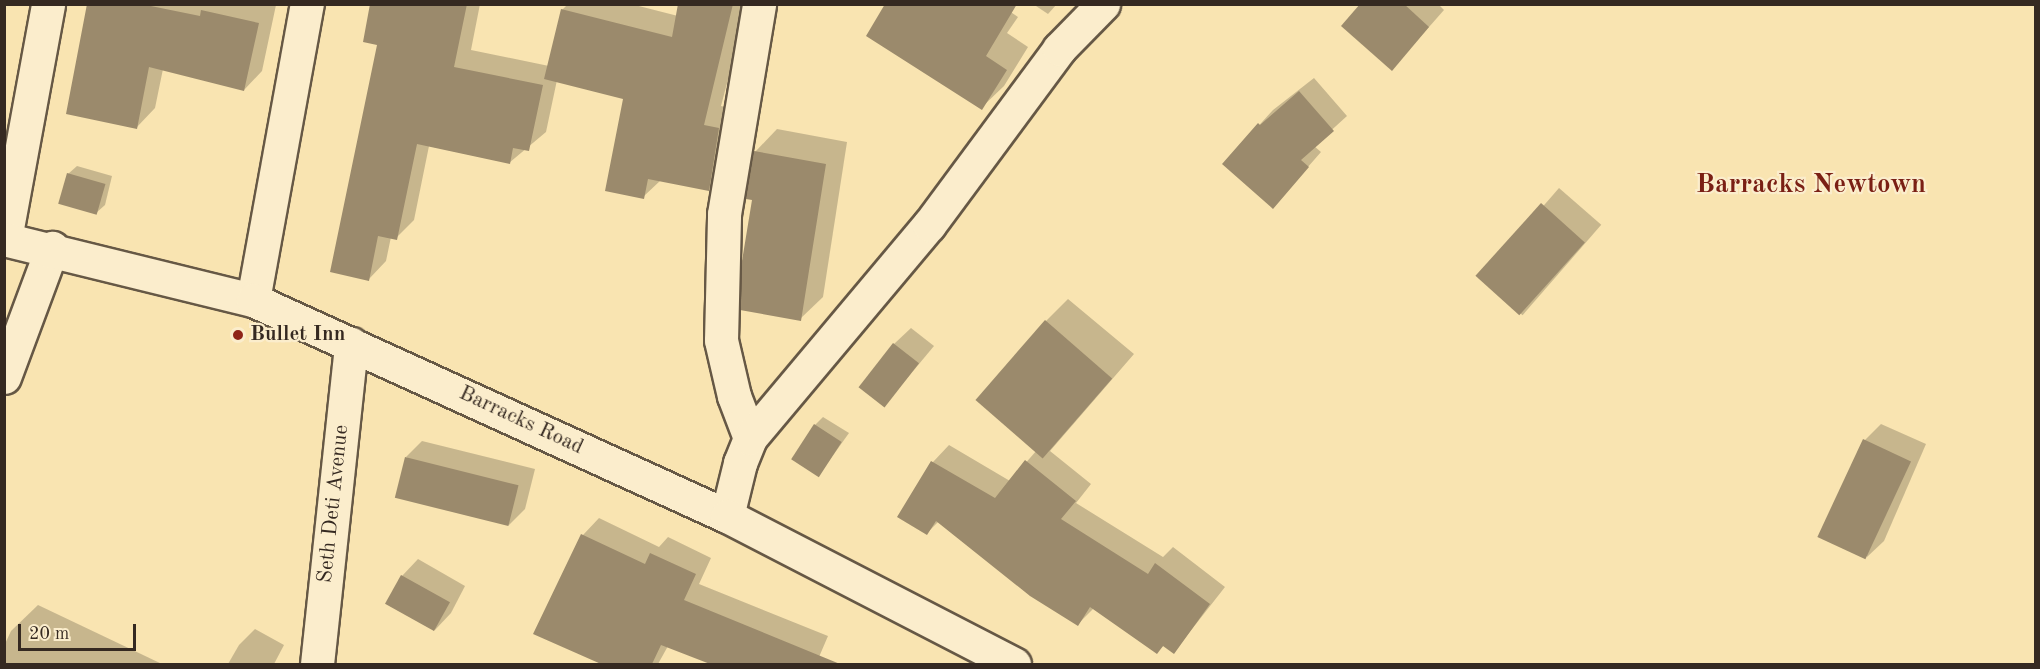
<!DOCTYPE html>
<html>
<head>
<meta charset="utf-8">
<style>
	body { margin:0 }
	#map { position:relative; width:2040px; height:669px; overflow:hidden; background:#f9e4b1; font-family:"Old Standard TT",serif }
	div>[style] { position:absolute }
	.shadow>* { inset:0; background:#0003; transform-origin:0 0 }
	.building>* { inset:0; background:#9b8a6c; transform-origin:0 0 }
	.roads { filter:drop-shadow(2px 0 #665845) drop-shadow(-2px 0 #665845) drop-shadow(0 2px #665845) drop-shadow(0 -2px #665845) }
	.street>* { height:33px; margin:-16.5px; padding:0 16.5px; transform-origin:16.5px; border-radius:16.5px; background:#fbedcc }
	.secondary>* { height:33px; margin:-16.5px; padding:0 16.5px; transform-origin:16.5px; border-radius:16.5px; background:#fbedcc }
	.dots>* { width:16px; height:16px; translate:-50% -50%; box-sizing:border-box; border:3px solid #fbedcc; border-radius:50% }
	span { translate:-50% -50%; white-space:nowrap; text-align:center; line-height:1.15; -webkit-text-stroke:4.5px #fbedcc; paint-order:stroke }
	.poi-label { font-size:21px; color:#352921; font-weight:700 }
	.left { translate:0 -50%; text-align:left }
	.street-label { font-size:21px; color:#352921 }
	.district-label { font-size:27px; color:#7a1f14; font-weight:700 }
	.frame { position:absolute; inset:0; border:6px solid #352921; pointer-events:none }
	.scale { position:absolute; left:18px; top:624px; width:118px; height:27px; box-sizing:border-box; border:3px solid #352921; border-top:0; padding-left:8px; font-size:18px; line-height:21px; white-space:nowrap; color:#352921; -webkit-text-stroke:4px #fbedcc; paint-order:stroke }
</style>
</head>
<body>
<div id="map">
	<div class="shadow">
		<div style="clip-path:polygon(89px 4px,274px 4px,276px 5px,262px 71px,244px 90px,163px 69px,155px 108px,137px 127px)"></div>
		<div style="clip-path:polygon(372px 4px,480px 4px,471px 50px,549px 66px,562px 10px,568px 4px,631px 4px,678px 16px,680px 4px,748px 4px,721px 106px,737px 110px,727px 171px,708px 190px,661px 180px,643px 197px,625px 98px,557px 80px,546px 132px,509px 163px,429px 146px,414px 220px,396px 238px,391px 237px,386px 261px,369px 279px,379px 43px)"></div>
		<div style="clip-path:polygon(999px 4px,1018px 17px,1007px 33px,1028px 47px,1004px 86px,981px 108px,868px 36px)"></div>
		<div style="clip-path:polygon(1033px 4px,1057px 4px,1048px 14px)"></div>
		<div style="clip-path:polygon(1362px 4px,1438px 4px,1444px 10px,1392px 69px)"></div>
		<div style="clip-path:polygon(1314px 78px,1347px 116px,1314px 146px,1321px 152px,1273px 207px,1224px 164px,1273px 110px)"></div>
		<div style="clip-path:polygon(777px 129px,847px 142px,823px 297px,800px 319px,754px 199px,755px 152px)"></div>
		<div style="clip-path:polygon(77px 166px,112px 176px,105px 205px,96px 213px,68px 174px)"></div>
		<div style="left:1559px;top:188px;width:56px;height:120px;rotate:41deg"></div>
		<div style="clip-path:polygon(1068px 299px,1134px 354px,1050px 451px,1091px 484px,1076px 503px,1163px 557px,1173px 547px,1225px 587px,1174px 652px,1164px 645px,1157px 652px,1094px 608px,1078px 624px,939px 521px,927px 533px,899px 517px,933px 462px,949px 445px,1010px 481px,1037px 450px,1046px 321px)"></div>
		<div style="clip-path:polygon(911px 328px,934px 346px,884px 406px,894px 344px)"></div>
		<div style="clip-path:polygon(823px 417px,849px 433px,819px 475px,815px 425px)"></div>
		<div style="clip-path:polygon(1881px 424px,1926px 444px,1884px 541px,1867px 557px,1865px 440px)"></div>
		<div style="clip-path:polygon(422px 441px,535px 469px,525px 509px,509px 525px,406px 457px)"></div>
		<div style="clip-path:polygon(599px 518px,659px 547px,668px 537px,711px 558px,699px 584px,828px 636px,816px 664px,714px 664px,668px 646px,658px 664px,611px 664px,535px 633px,583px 535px)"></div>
		<div style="clip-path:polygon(418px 559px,465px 586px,451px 613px,435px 630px,402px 576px)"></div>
		<div style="clip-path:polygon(38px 605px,162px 664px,4px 664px,4px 646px,11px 631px)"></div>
		<div style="clip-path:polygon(255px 629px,284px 645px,274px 664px,228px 664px,239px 645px)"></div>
	</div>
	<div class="building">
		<div style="clip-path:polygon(87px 4px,141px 4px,200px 16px,201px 10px,259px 23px,244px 91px,149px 67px,137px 129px,66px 114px)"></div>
		<div style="clip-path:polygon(370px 4px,467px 4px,454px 67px,543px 85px,529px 151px,513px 148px,510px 164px,417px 144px,397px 240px,378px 236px,369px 281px,330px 272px,377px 45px,363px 42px)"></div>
		<div style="clip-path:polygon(678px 4px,733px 4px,704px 125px,719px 128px,709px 191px,648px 179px,644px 199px,605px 191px,623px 99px,544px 79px,561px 9px,672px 37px)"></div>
		<div style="clip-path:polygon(885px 4px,1017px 4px,986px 56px,1007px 70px,982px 110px,866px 36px)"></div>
		<div style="clip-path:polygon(1360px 4px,1404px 4px,1429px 27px,1392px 71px,1341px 26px)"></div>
		<div style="clip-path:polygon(1299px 91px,1334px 131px,1301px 160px,1309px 167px,1273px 209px,1222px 164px,1258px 123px,1260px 125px)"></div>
		<div style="clip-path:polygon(754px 151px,826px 164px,801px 321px,740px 310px,742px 261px,752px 200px,746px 199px)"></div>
		<div style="left:67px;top:173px;width:40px;height:32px;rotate:16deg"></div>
		<div style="left:1541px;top:203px;width:59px;height:98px;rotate:42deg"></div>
		<div style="left:1045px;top:320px;width:89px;height:106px;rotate:41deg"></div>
		<div style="left:893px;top:343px;width:33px;height:56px;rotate:38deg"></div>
		<div style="left:814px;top:424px;width:33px;height:42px;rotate:33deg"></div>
		<div style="left:1863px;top:439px;width:53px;height:108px;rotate:25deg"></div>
		<div style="left:405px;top:457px;width:117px;height:42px;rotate:14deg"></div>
		<div style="clip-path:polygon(1025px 460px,1076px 501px,1061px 519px,1148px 574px,1155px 563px,1210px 604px,1174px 654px,1163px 646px,1157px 654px,1090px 607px,1078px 626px,1030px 596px,936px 521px,927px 535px,897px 517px,931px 461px,995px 498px)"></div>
		<div style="clip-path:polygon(581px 534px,645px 564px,650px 553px,696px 574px,684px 600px,840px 664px,710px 664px,661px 645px,652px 664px,601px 664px,533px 634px)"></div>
		<div style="left:401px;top:575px;width:56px;height:33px;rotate:29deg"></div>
	</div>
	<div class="roads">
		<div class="street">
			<div style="left:5px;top:239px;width:239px;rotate:-79.6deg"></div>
			<div style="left:253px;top:300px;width:301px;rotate:-79.7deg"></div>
			<div style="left:4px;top:377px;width:138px;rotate:-69.6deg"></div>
			<div style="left:750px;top:438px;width:45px;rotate:-110.9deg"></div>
			<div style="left:734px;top:396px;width:57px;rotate:-103.1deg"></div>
			<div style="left:721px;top:340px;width:126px;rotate:-88.6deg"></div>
			<div style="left:724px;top:214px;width:213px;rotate:-80.5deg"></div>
			<div style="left:727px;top:516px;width:55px;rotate:-76.2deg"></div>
			<div style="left:740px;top:463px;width:27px;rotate:-68deg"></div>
			<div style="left:750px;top:438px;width:278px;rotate:-50deg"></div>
			<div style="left:929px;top:225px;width:219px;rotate:-53.5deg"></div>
			<div style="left:1059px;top:49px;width:63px;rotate:-45.6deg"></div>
			<div style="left:317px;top:664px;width:322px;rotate:-83.9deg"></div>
		</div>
		<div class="secondary">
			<div style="left:4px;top:239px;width:256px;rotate:13.8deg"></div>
			<div style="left:253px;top:300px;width:521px;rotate:24.5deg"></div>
			<div style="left:727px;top:516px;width:323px;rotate:27.3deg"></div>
		</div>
	</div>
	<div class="dots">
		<div style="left:238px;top:335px;background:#8f2418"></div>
	</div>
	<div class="poi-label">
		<span class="left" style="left:250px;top:335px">Bullet Inn</span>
	</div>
	<div class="street-label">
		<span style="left:521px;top:421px;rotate:25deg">Barracks Road</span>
		<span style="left:334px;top:504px;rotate:-84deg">Seth Deti Avenue</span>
	</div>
	<div class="district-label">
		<span style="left:1811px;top:185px">Barracks Newtown</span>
	</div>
	<div class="frame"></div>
	<div class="scale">20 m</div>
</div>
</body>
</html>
